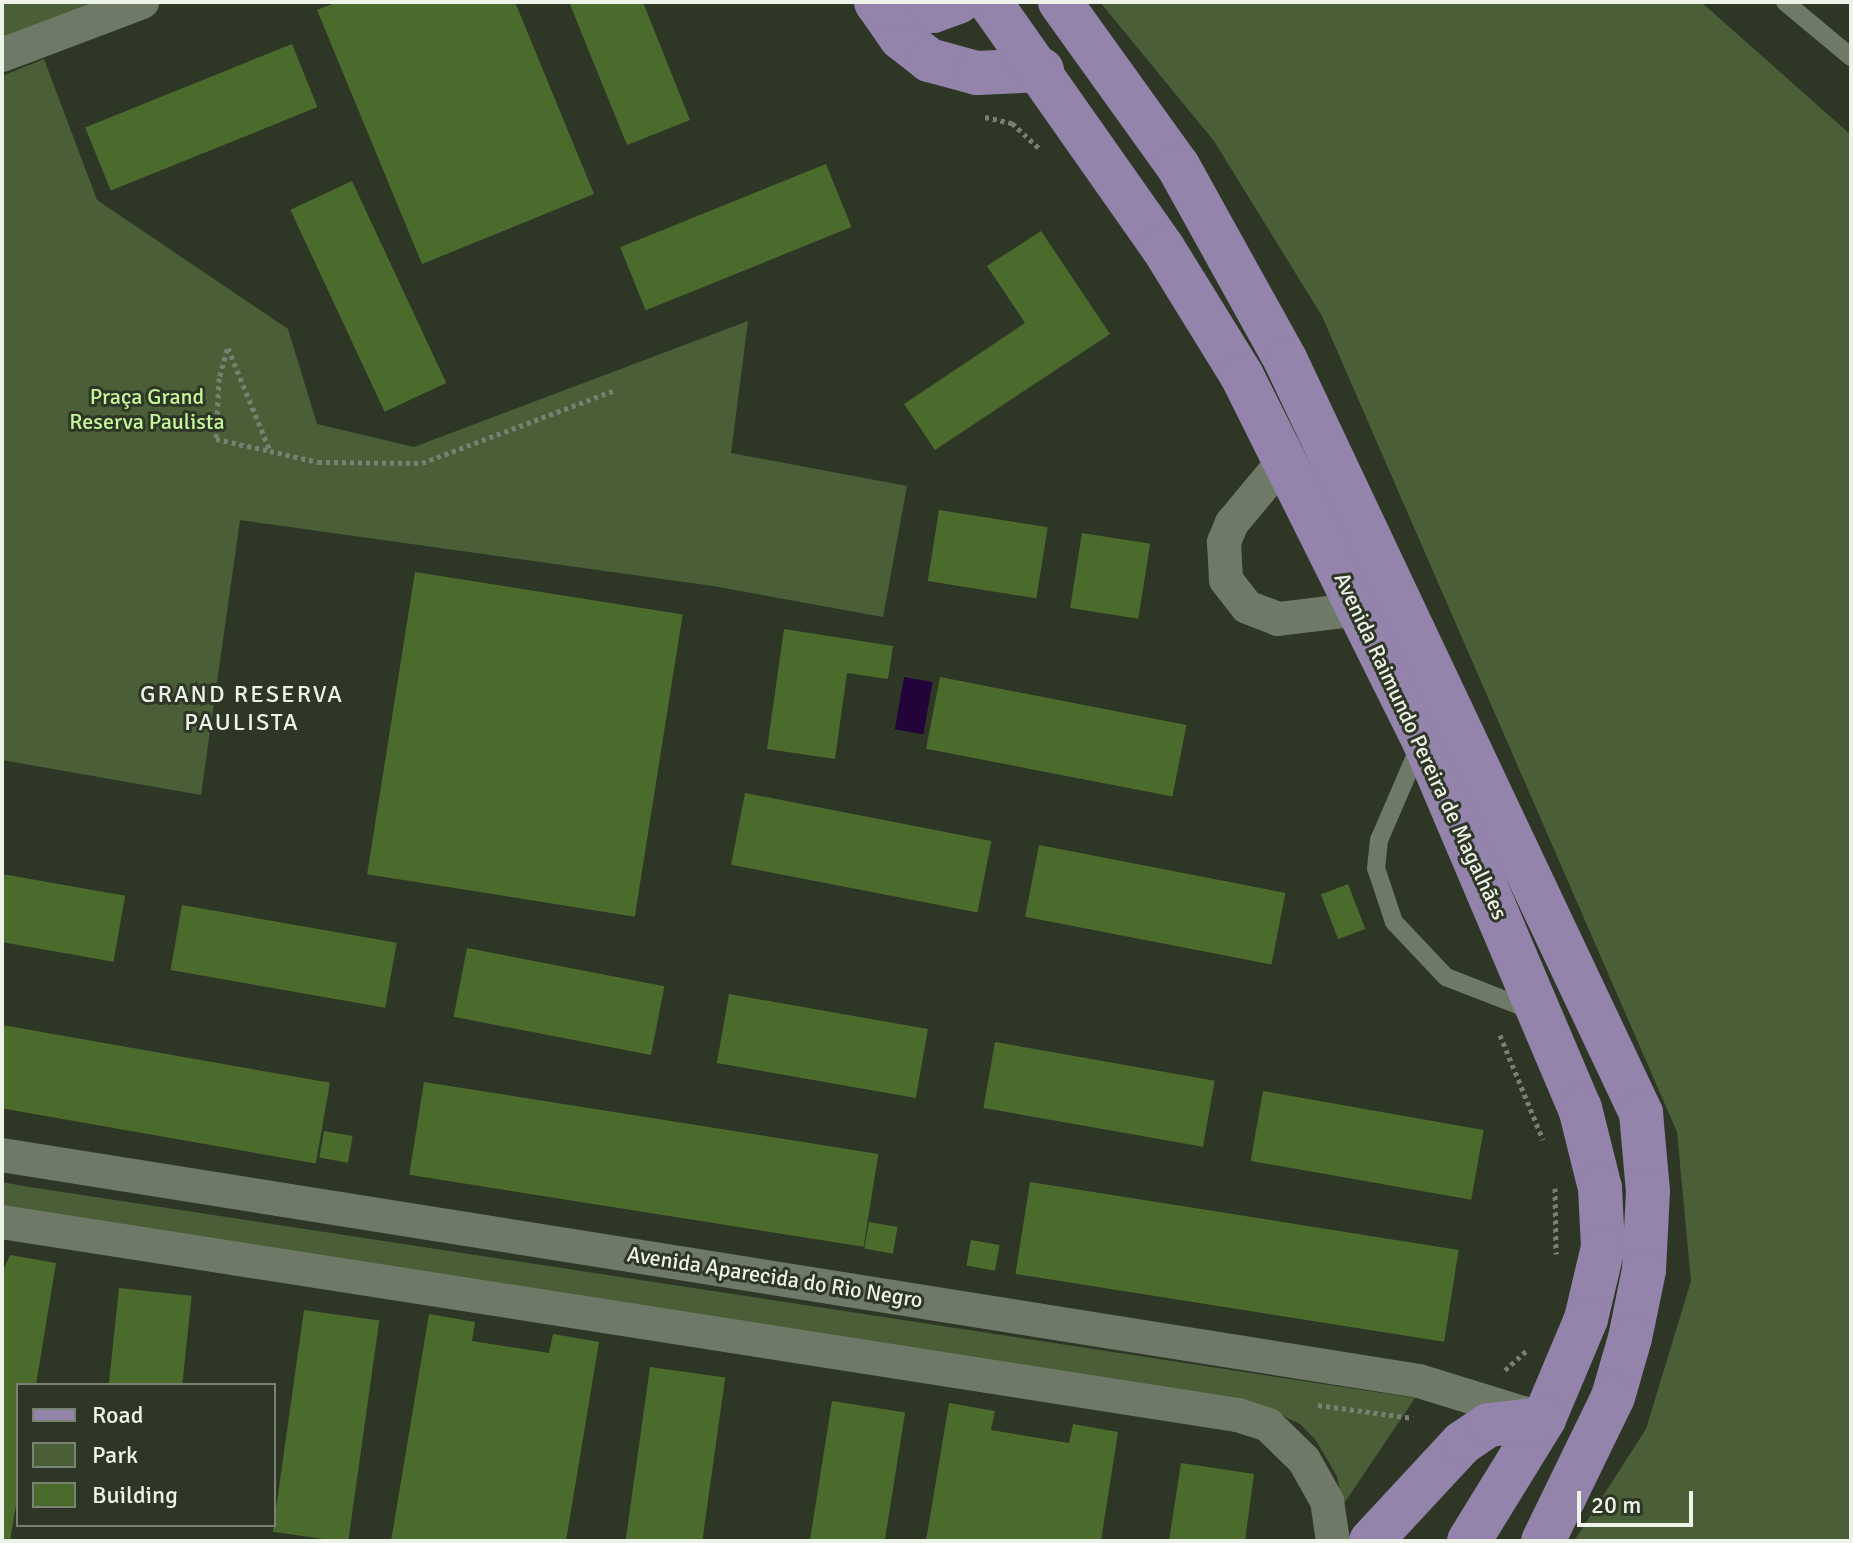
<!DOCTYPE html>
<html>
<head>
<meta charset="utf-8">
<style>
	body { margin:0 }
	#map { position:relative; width:1853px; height:1543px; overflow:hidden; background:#2e3726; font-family:Signika,sans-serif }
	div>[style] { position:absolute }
	.green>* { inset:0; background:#4a5f37 }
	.water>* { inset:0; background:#22043b; transform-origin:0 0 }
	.building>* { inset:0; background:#4b6b2c; transform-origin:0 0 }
	.path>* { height:5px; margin-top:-2.5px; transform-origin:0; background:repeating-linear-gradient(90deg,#788071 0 4px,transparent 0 8px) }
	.lane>* { height:18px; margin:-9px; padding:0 9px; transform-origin:9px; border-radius:9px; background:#6f7967 }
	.street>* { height:34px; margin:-17px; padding:0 17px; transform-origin:17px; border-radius:17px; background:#6f7967 }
	.primary>* { height:44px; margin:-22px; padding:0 22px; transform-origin:22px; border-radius:22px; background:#9483ab }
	span { translate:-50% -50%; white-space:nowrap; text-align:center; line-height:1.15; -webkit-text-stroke:6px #2e3726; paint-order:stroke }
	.park-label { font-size:22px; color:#c5f69a }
	.street-label { font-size:22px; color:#edf3e9 }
	.neighbourhood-label { font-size:24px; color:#edf3e9; letter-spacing:2px }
	.frame { position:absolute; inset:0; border:4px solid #edf3e9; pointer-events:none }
	.legend { position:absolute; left:16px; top:1383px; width:260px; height:144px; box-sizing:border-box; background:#2e3726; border:2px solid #7a8274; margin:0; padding:10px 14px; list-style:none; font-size:24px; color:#edf3e9 }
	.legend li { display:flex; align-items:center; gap:16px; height:40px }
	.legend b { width:40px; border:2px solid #7a8274 }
	.scale { position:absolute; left:1577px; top:1491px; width:116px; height:36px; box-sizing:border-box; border:4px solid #edf3e9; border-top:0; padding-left:10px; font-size:24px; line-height:28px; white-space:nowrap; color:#edf3e9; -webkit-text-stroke:6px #2e3726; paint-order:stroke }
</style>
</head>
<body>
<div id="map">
	<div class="green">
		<div style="clip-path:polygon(8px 2px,94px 2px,2px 40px,2px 4px)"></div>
		<div style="clip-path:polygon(1100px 2px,1701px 2px,1851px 135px,1851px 1541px,1574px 1541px,1646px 1429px,1691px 1281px,1677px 1132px,1322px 316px,1214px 141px)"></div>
		<div style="clip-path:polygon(44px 59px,97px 200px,288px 329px,317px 424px,414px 447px,748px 321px,731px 453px,907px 486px,883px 617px,713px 586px,240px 520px,201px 795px,2px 760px,2px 76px)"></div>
		<div style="clip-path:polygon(2px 1182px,23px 1186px,1415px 1398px,1343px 1505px,1337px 1476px,1315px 1439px,1300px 1424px,1267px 1408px,2px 1213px)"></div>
	</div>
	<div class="water">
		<div style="left:904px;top:677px;width:29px;height:53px;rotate:10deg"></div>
	</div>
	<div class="building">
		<div style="clip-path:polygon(337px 2px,515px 2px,594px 194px,422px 264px,317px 10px)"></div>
		<div style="clip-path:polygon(569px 2px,643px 2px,690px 120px,627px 145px)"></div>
		<div style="left:292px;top:44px;width:68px;height:223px;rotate:68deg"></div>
		<div style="left:826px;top:164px;width:68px;height:222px;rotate:68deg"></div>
		<div style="left:352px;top:181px;width:223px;height:68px;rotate:65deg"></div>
		<div style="clip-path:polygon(1041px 231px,1110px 334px,935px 450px,904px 404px,1025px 323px,987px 266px)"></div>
		<div style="left:939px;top:510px;width:110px;height:72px;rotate:9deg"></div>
		<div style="left:1082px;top:533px;width:69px;height:76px;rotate:9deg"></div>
		<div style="left:415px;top:572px;width:271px;height:306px;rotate:9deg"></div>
		<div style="clip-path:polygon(784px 629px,893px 646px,888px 679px,847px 673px,835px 759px,767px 749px)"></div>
		<div style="left:940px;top:677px;width:251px;height:73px;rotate:11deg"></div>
		<div style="left:745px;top:793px;width:251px;height:73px;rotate:11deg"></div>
		<div style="left:1039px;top:845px;width:251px;height:73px;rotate:11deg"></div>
		<div style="left:2px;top:874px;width:125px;height:67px;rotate:10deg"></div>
		<div style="left:1348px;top:884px;width:48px;height:29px;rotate:69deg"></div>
		<div style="left:182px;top:905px;width:218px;height:66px;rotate:10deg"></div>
		<div style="left:467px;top:948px;width:201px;height:70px;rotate:11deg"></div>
		<div style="left:729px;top:994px;width:202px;height:70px;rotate:10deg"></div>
		<div style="left:2px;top:1025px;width:333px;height:82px;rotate:10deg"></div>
		<div style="left:995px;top:1042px;width:223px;height:67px;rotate:10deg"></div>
		<div style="left:424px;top:1082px;width:460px;height:94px;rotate:9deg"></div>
		<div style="left:1263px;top:1091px;width:224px;height:71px;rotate:10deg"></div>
		<div style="left:324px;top:1131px;width:29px;height:27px;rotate:10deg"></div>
		<div style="left:1030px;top:1182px;width:434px;height:93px;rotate:9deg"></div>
		<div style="left:869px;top:1222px;width:29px;height:27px;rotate:10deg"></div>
		<div style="left:971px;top:1240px;width:29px;height:26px;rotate:10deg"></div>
		<div style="clip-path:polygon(10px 1255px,56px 1263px,36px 1385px,18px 1385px,18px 1493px,10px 1541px,2px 1541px,2px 1273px)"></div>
		<div style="left:119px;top:1288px;width:73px;height:98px;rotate:6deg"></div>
		<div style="left:304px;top:1310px;width:76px;height:224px;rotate:8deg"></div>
		<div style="clip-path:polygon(429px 1314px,475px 1322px,472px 1341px,549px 1353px,553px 1334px,599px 1342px,566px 1541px,391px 1541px)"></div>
		<div style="left:650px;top:1367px;width:76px;height:175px;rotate:8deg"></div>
		<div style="left:832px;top:1401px;width:74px;height:142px;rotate:9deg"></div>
		<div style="clip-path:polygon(949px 1403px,995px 1411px,991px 1430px,1069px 1443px,1073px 1424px,1118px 1432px,1101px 1541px,926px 1541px)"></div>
		<div style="clip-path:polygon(1181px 1463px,1254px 1474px,1245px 1541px,1169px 1541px)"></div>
	</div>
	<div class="path">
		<div style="left:985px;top:117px;width:28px;rotate:13deg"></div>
		<div style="left:1012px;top:123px;width:38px;rotate:43deg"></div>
		<div style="left:228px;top:348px;width:111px;rotate:67.8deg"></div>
		<div style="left:270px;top:451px;width:49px;rotate:12.9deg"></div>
		<div style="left:318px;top:462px;width:104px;rotate:0.6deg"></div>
		<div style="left:422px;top:463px;width:204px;rotate:-20.7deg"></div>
		<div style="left:227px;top:349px;width:30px;rotate:105deg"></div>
		<div style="left:219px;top:378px;width:61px;rotate:92.8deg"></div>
		<div style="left:216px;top:439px;width:55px;rotate:12.5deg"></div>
		<div style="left:1500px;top:1035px;width:113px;rotate:67.7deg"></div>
		<div style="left:1555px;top:1188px;width:66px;rotate:89.1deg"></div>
		<div style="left:1505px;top:1370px;width:30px;rotate:-42deg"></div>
		<div style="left:1318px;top:1405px;width:96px;rotate:7.8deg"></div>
	</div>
	<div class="lane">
		<div style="left:1785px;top:2px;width:86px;rotate:39.8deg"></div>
		<div style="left:1420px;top:745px;width:103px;rotate:113.3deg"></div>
		<div style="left:1379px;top:840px;width:28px;rotate:96deg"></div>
		<div style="left:1376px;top:868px;width:57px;rotate:71.6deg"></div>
		<div style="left:1394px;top:922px;width:76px;rotate:46.6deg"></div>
		<div style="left:1446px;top:977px;width:93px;rotate:21.3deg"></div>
	</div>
	<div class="street">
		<div style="left:2px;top:55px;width:150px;rotate:-20.7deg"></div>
		<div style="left:1286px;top:458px;width:85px;rotate:129.7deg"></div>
		<div style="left:1232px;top:523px;width:21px;rotate:113deg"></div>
		<div style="left:1224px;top:542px;width:38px;rotate:87deg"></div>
		<div style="left:1226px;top:580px;width:34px;rotate:52deg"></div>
		<div style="left:1247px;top:607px;width:33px;rotate:21deg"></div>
		<div style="left:1278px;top:619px;width:82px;rotate:-7deg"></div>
		<div style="left:2px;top:1155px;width:1435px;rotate:9.06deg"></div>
		<div style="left:1419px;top:1381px;width:122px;rotate:17.1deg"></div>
		<div style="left:2px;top:1222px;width:1251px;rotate:8.88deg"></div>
		<div style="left:1238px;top:1415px;width:32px;rotate:18deg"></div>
		<div style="left:1268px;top:1425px;width:50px;rotate:44.2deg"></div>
		<div style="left:1304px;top:1460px;width:47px;rotate:60.7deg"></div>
		<div style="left:1327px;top:1501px;width:40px;rotate:81.5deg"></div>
	</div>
	<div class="primary">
		<div style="left:876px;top:2px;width:44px;rotate:55.2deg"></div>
		<div style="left:901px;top:38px;width:36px;rotate:38deg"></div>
		<div style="left:929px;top:60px;width:50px;rotate:15.2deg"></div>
		<div style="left:977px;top:73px;width:65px;rotate:-2.6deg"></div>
		<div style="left:990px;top:2px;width:301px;rotate:54.9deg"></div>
		<div style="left:1163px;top:248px;width:150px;rotate:58.3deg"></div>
		<div style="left:1242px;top:376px;width:406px;rotate:63.5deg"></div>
		<div style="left:1423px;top:739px;width:401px;rotate:67deg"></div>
		<div style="left:1580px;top:1108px;width:82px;rotate:76deg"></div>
		<div style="left:1600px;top:1188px;width:59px;rotate:87.1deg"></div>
		<div style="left:1603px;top:1247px;width:74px;rotate:103.3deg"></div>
		<div style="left:1586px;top:1319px;width:108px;rotate:112.8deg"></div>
		<div style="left:1544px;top:1419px;width:143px;rotate:121.6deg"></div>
		<div style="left:1060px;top:2px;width:202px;rotate:54.3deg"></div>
		<div style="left:1178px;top:166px;width:223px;rotate:61deg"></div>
		<div style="left:1286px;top:361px;width:832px;rotate:64.73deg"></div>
		<div style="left:1641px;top:1113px;width:78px;rotate:84.9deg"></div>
		<div style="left:1648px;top:1191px;width:79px;rotate:92.9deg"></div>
		<div style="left:1644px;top:1270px;width:69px;rotate:101.6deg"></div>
		<div style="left:1630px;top:1338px;width:61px;rotate:106.1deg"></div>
		<div style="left:1613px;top:1397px;width:160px;rotate:115.9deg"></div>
		<div style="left:877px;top:4px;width:56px;rotate:7.1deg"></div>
		<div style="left:933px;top:11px;width:27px;rotate:-20deg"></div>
		<div style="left:1371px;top:1541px;width:134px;rotate:-47.1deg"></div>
		<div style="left:1462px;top:1443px;width:32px;rotate:-34deg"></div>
		<div style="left:1489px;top:1425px;width:55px;rotate:-6.2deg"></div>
	</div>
	<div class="park-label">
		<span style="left:147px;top:409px">Praça Grand<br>Reserva Paulista</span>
	</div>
	<div class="street-label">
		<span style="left:1421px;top:746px;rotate:65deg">Avenida Raimundo Pereira de Magalhães</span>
		<span style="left:775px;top:1277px;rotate:9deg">Avenida Aparecida do Rio Negro</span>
	</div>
	<div class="neighbourhood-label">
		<span style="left:242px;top:709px">GRAND RESERVA<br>PAULISTA</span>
	</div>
	<div class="frame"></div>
	<ul class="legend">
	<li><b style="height:10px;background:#9483ab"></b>Road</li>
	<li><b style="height:22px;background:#4a5f37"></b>Park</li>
	<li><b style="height:22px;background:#4b6b2c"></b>Building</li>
	</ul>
	<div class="scale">20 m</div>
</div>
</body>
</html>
